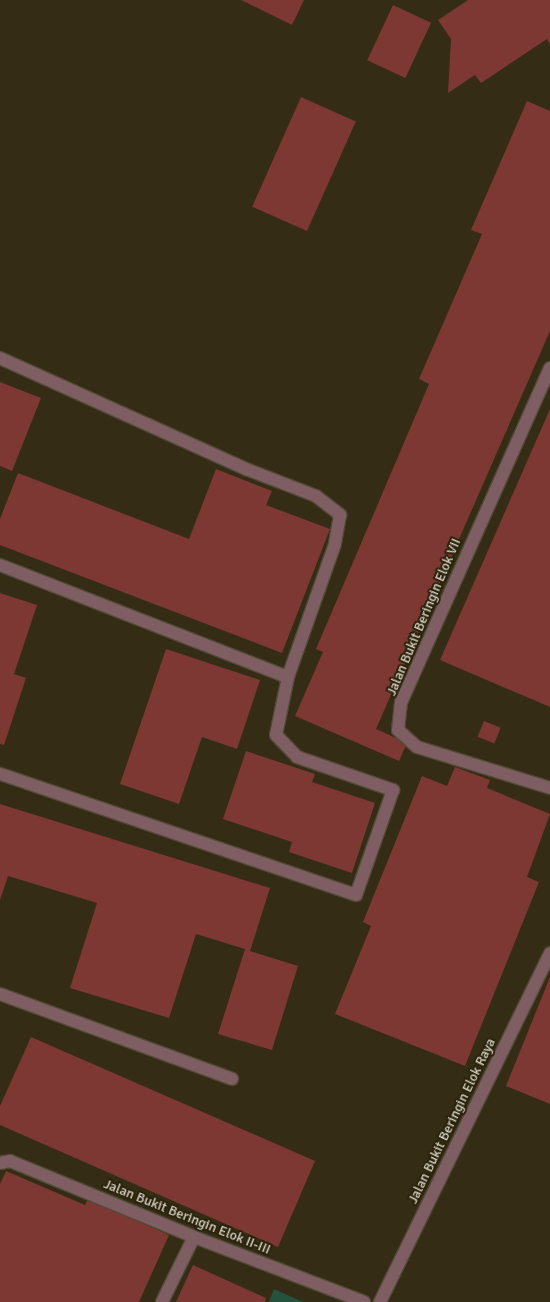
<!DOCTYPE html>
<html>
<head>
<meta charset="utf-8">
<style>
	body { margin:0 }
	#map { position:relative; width:550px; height:1302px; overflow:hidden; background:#342c14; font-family:Signika,sans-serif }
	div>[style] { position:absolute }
	.green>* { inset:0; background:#25523d }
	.building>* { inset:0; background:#7d3833; transform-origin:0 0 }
	.roads { filter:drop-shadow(1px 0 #514a34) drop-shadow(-1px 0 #514a34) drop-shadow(0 1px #514a34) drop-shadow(0 -1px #514a34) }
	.minor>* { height:12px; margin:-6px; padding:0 6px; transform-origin:6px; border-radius:6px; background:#7f5e63 }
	span { translate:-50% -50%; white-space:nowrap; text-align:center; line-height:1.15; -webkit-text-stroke:4px #2a220a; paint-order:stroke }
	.street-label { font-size:14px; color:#d6d1c3 }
</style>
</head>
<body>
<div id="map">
	<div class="green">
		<div style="clip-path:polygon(274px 1289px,303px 1302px,269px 1302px)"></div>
	</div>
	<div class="building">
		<div style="clip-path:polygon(241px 0,304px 0,292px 25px)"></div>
		<div style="clip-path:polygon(468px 0,550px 0,550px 44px,547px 39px,481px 83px,475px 75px,448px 93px,451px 39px,438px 20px)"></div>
		<div style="left:393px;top:5px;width:42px;height:61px;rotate:25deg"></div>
		<div style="left:301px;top:97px;width:60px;height:120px;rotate:24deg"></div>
		<div style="clip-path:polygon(527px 101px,550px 111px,550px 331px,376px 729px,407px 743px,399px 761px,295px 716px,323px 652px,316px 649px,429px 384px,419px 379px,482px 234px,471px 230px)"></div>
		<div style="clip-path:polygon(0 382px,41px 398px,12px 471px,0 466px)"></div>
		<div style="clip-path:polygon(550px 409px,550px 707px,440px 660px)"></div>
		<div style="clip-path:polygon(216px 469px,272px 491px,266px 505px,330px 529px,282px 653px,0 545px,0 519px,18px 473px,189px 539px)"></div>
		<div style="clip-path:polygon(0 593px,37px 605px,14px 674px,26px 678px,4px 745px,0 744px)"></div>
		<div style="clip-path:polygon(166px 649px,260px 680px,237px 749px,202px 737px,179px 804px,120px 784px)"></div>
		<div style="left:484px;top:721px;width:18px;height:17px;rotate:22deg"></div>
		<div style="clip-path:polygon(246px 751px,315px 774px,312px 782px,375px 803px,352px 873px,289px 852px,292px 842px,223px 819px)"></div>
		<div style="clip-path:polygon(455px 767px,490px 780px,487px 788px,550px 814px,527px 877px,539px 882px,465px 1066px,335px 1014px,371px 926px,363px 922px,422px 776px,447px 786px)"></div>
		<div style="clip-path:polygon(0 804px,270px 888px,250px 951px,298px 966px,272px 1050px,218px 1034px,245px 949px,196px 934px,169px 1018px,70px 988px,97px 903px,8px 876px,0 900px)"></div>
		<div style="clip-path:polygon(550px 977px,550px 1104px,506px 1086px)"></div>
		<div style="clip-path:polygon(31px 1037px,315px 1161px,278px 1247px,0 1125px,0 1106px)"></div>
		<div style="clip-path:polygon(6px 1171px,85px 1205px,88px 1199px,169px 1235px,139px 1302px,0 1302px,0 1184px)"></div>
		<div style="clip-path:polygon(193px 1265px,266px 1298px,265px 1302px,176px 1302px)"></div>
	</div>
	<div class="roads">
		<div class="minor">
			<div style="left:0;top:358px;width:270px;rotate:24.3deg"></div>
			<div style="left:246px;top:469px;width:75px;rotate:21.1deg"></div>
			<div style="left:316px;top:496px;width:31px;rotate:38deg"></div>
			<div style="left:340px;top:515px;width:29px;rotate:100deg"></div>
			<div style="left:335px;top:544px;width:141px;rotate:109.5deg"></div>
			<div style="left:550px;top:368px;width:366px;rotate:114deg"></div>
			<div style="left:401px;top:702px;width:28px;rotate:96deg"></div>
			<div style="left:398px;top:730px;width:25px;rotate:42deg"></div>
			<div style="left:417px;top:747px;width:139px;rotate:17.1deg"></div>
			<div style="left:0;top:565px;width:309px;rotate:21.3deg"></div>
			<div style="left:288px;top:677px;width:59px;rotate:101.7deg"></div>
			<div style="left:276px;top:735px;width:30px;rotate:46deg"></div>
			<div style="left:297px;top:757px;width:102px;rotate:19deg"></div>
			<div style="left:393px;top:790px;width:111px;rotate:109.4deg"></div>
			<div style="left:356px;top:895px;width:376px;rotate:-161.2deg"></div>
			<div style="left:0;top:994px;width:247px;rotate:20.1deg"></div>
			<div style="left:0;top:1163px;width:10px;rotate:-11deg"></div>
			<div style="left:10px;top:1161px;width:199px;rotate:22.4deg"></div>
			<div style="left:194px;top:1237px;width:182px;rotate:20.9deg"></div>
			<div style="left:162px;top:1302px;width:72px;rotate:-63.8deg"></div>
			<div style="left:380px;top:1302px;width:388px;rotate:-64deg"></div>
		</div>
	</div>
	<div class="street-label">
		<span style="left:424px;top:617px;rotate:-67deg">Jalan Bukit Beringin Elok VII</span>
		<span style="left:452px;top:1121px;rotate:-64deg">Jalan Bukit Beringin Elok Raya</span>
		<span style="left:187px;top:1217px;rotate:22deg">Jalan Bukit Beringin Elok II-III</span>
	</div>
</div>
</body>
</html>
